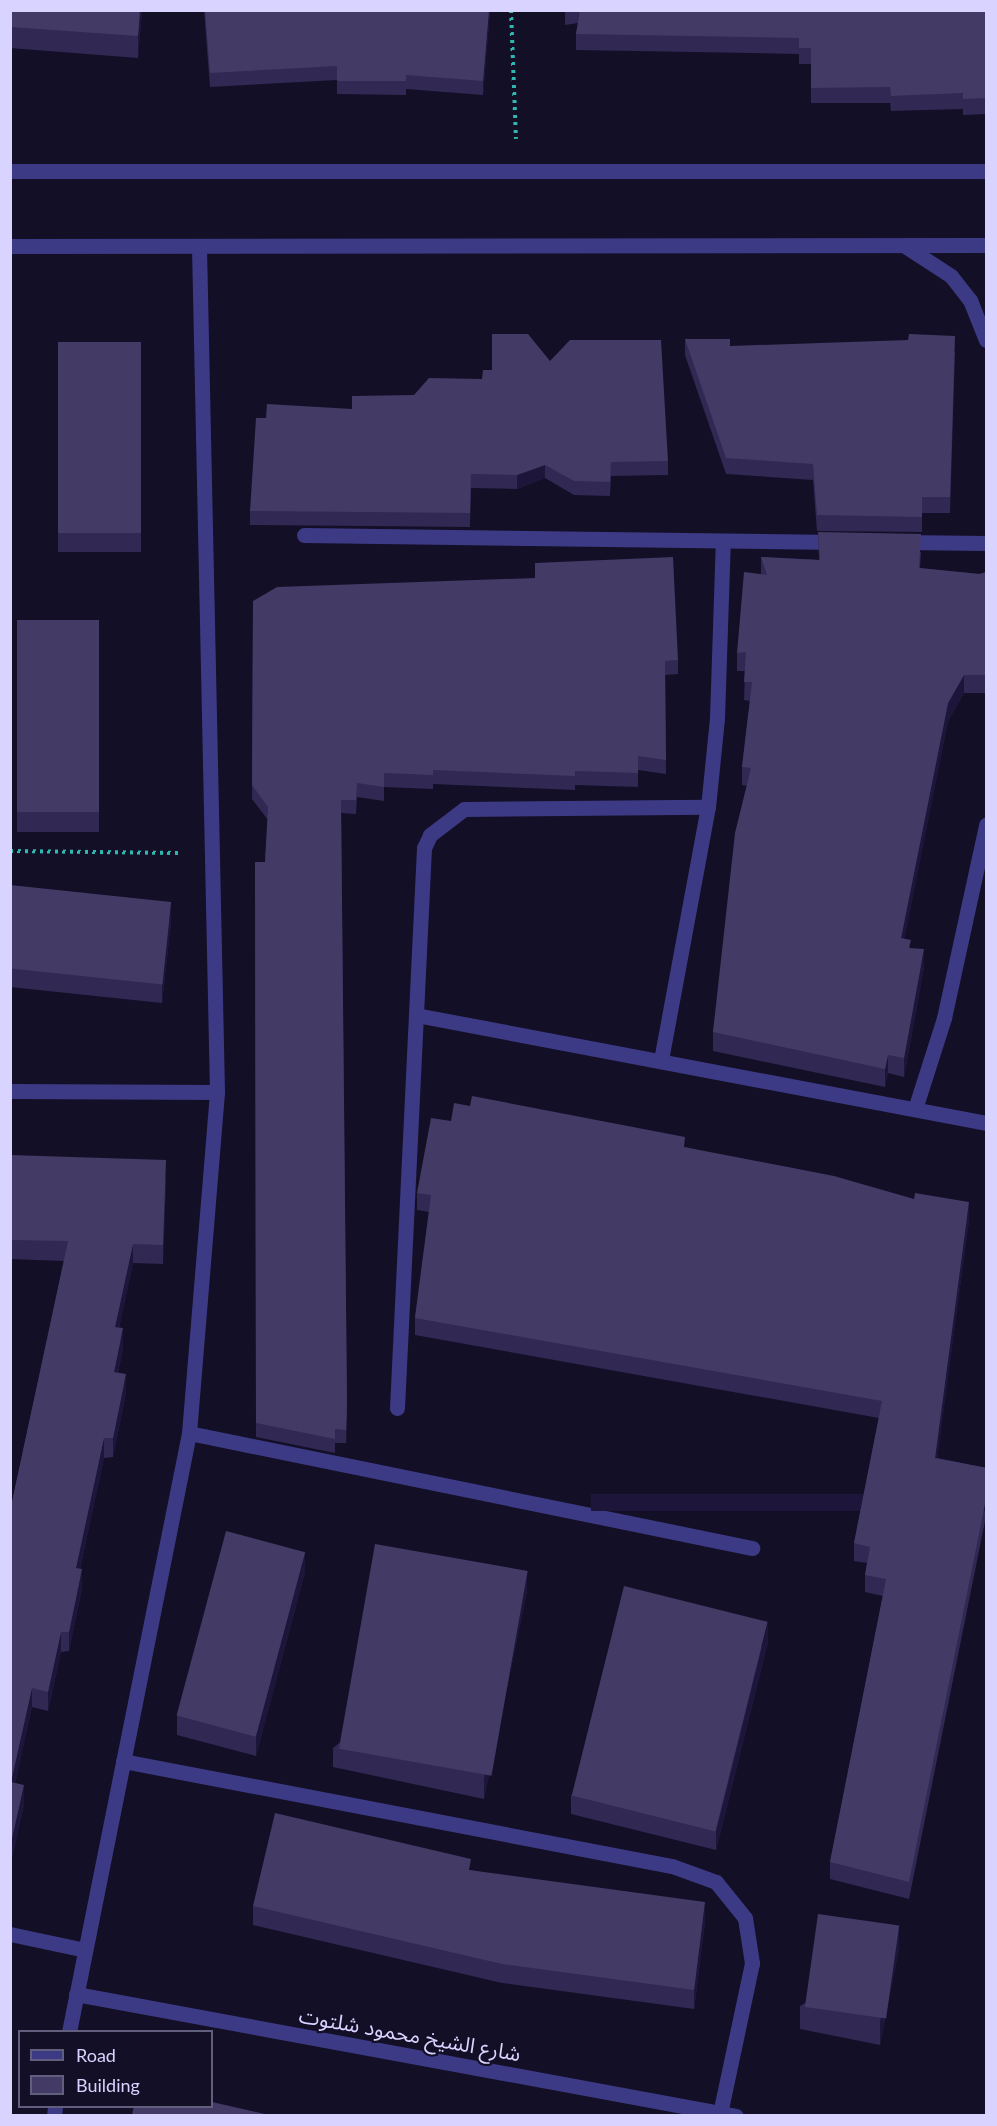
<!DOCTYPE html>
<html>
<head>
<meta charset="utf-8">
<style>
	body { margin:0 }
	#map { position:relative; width:997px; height:2126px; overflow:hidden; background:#130f26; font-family:Lato,"Noto Sans Arabic",sans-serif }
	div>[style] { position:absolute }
	.path>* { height:4px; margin-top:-2px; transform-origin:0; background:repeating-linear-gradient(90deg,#2fb8b0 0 3px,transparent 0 7.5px) }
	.service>* { height:15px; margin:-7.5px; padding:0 7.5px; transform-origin:7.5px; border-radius:7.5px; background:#3d3a85 }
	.minor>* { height:15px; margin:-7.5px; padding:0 7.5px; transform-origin:7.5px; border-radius:7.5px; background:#3d3a85 }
	.wall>* { inset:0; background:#312854; transform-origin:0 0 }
	.shaded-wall>* { inset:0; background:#1d163a; transform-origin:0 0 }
	.building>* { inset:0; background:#433a66; transform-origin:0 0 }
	span { translate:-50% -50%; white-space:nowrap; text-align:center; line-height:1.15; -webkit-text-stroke:4.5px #130f26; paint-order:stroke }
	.street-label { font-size:21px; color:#d9d4ff }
	.frame { position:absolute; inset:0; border:12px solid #d9d4ff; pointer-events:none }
	.legend { position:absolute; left:18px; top:2030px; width:195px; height:78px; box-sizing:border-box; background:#130f26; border:2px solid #625e7d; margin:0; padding:8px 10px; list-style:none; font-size:18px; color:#d9d4ff }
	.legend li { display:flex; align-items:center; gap:12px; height:30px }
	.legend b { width:30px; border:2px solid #625e7d }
</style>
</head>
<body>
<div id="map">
	<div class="path">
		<div style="left:511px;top:10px;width:129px;rotate:87.8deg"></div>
		<div style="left:10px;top:851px;width:168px;rotate:0.7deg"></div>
	</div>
	<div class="service">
		<div style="left:189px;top:1433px;width:575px;rotate:11.54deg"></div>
	</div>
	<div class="minor">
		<div style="left:10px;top:171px;width:976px"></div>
		<div style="left:10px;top:246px;width:976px;rotate:-0.06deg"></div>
		<div style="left:905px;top:246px;width:55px;rotate:33.1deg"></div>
		<div style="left:951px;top:276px;width:31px;rotate:52deg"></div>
		<div style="left:970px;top:300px;width:43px;rotate:68.2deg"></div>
		<div style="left:304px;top:535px;width:534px;rotate:0.75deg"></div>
		<div style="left:901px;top:542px;width:85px;rotate:0.7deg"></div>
		<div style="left:416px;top:1015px;width:580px;rotate:10.73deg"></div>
		<div style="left:661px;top:1060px;width:257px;rotate:-79.5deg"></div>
		<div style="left:708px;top:807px;width:89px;rotate:-84.2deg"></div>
		<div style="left:717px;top:718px;width:177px;rotate:-88.1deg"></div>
		<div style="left:10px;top:1091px;width:207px;rotate:0.3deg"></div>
		<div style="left:915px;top:1109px;width:96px;rotate:-72.3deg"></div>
		<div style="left:944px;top:1018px;width:198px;rotate:-77.7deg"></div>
		<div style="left:397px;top:1408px;width:561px;rotate:-87.24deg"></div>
		<div style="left:424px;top:848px;width:14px;rotate:-65deg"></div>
		<div style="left:430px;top:835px;width:43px;rotate:-37.4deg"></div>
		<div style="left:464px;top:809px;width:244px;rotate:-0.5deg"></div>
		<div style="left:123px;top:1761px;width:559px;rotate:10.83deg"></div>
		<div style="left:672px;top:1866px;width:47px;rotate:20deg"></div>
		<div style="left:716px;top:1882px;width:46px;rotate:51.1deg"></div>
		<div style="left:745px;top:1918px;width:46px;rotate:81.2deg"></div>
		<div style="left:752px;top:1963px;width:153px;rotate:102deg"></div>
		<div style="left:10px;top:1934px;width:77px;rotate:12deg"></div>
		<div style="left:76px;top:1994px;width:671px;rotate:10.47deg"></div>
		<div style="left:69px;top:2032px;width:611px;rotate:-78.67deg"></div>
		<div style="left:189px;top:1433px;width:342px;rotate:-85.3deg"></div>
		<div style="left:217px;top:1092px;width:846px;rotate:-91.22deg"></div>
		<div style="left:54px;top:2116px;width:10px;rotate:-84deg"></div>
	</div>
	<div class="wall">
		<div style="clip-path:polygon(10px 10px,142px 10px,138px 58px,10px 48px)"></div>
		<div style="clip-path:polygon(204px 10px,490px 10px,483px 95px,406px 89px,406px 95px,337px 94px,337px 80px,210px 87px)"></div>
		<div style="clip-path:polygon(565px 10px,987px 10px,987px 114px,963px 115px,963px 109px,891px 111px,890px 103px,811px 103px,811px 64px,799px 64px,799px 54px,576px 50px,576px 34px,578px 23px,565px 25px)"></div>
		<div style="clip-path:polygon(685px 339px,730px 346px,955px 352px,950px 513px,922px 513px,922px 532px,817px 531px,813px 480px,726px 474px,685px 355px)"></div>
		<div style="left:58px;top:342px;width:83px;height:210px"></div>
		<div style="clip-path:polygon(550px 361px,668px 461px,668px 475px,611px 476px,610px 496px,574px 495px,545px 478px,517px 489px,471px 488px,470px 527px,250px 525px,250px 511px,266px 418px,352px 409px,482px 379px,492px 370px)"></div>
		<div style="clip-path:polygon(818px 532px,921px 552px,920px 568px,979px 574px,987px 572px,987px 693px,964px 693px,948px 721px,904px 939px,924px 967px,904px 1077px,888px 1073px,885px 1087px,713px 1051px,713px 1032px,747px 786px,742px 785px,742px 767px,750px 701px,744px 700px,745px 671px,737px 671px,737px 653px,761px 574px,761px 557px,819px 560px)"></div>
		<div style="clip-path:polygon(253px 601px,678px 660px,678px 674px,665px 675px,666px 774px,638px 770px,638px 787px,575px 785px,575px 790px,433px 784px,433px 789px,384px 787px,384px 801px,357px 797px,356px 814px,341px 813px,347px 1416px,346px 1443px,335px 1443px,335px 1453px,256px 1437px,255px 862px,265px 862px,268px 820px,252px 799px)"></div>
		<div style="left:17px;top:620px;width:82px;height:212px"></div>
		<div style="clip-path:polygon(10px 885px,171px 921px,162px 1003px,10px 987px)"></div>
		<div style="clip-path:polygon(451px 1121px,685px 1147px,969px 1220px,937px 1458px,987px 1468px,987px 1511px,909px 1899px,830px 1879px,830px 1862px,883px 1596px,865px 1592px,865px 1575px,867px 1563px,854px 1561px,854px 1543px,879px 1418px,415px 1335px,415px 1318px,429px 1212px,417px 1210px,417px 1193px)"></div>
		<div style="clip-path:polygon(10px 1155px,166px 1179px,163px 1264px,133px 1263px,119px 1328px,123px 1348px,118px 1373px,126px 1393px,113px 1457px,104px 1458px,80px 1569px,82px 1588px,69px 1651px,61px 1652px,48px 1711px,32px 1707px,15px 1783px,24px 1805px,10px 1866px,10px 1511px,64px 1261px,10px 1259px)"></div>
		<div style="clip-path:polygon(305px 1572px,256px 1756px,177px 1735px,177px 1716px)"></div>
		<div style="clip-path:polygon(527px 1591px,484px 1799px,333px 1767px,333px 1748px)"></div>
		<div style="clip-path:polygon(768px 1642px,716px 1850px,571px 1814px,571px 1795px)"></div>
		<div style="clip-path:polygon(471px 1870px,705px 1921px,694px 2009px,502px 1983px,253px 1925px,253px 1906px)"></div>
		<div style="clip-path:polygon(899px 1948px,880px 2045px,800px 2029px,800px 2006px)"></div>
	</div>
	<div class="shaded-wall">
		<div style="clip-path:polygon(140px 10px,142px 10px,138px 58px,138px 36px)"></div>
		<div style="clip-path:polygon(489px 10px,490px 10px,483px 95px,483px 81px)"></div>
		<div style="clip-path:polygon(545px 465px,545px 478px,517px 489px,517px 475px)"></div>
		<div style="clip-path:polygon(964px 675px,964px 693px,948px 721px,901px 957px,901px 938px,948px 703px)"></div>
		<div style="clip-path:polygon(171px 902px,171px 921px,162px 1003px,162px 984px)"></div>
		<div style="clip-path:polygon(924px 949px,924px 967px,904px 1077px,904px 1058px)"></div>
		<div style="clip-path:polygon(888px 1055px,888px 1073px,885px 1087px,885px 1069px)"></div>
		<div style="clip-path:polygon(166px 1160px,166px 1179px,163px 1264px,163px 1245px)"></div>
		<div style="clip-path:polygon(969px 1202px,969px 1220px,935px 1475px,935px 1458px)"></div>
		<div style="clip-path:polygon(133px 1244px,133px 1263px,115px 1346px,115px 1327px)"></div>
		<div style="clip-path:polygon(123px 1328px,123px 1348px,114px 1391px,114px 1372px)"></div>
		<div style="clip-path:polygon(126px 1374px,126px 1393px,113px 1457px,113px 1438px)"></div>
		<div style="clip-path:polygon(104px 1438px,104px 1458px,76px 1587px,76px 1568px)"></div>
		<div style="left:987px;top:1494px;width:17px;height:396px;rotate:90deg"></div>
		<div style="clip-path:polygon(305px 1552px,305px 1572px,256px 1756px,256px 1736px)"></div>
		<div style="clip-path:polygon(82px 1569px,82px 1588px,69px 1651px,69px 1632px)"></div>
		<div style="clip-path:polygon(527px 1572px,527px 1591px,484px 1799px,484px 1779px)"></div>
		<div style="clip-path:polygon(768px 1622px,768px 1642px,716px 1850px,716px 1831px)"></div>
		<div style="clip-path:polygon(61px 1632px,61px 1652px,48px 1711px,48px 1692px)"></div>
		<div style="clip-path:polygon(32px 1688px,32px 1707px,11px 1802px,11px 1782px)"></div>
		<div style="clip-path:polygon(24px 1785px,24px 1805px,10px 1866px,10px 1847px)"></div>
		<div style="clip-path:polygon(705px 1902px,705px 1921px,694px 2009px,694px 1990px)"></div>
		<div style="clip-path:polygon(899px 1925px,899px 1948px,880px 2045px,880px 2022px)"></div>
	</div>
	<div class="building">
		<div style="clip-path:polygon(10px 10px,140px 10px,138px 36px,10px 27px)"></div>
		<div style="clip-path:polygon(205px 10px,489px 10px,483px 81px,406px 75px,406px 81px,337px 81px,337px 66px,210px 73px)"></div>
		<div style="clip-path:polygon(580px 10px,987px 10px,987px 98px,963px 99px,963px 93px,891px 96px,890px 87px,811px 88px,811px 48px,799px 48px,799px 38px,576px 34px)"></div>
		<div style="clip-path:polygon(492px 334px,528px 334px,550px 361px,570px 340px,661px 340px,668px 461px,611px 462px,610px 482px,574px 481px,545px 465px,517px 475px,471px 474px,470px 513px,250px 511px,256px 418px,266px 418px,267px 404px,352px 409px,352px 396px,414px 395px,429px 378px,482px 379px,483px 370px,492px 370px)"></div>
		<div style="clip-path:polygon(909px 334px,955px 336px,950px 497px,922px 497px,922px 517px,817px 515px,813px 464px,726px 458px,685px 339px,730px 339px,730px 346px,908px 340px)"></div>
		<div style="left:58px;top:342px;width:83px;height:191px"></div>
		<div style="clip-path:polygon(818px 532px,921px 534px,919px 568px,979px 574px,987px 572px,987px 675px,964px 675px,948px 703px,901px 938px,911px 940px,909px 948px,924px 949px,904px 1058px,888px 1055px,885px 1069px,713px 1032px,735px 833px,751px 768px,742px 767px,752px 682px,744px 682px,746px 652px,737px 653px,744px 572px,767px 575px,761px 557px,820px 560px)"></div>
		<div style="clip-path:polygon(673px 557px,678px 660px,665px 661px,666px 760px,638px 756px,638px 773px,575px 771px,575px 776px,433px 770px,433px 775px,384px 773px,384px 787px,357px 783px,356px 800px,341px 800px,347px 1402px,346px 1430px,335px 1429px,335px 1439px,256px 1423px,255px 862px,265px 862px,268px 807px,252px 785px,253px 601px,277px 587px,535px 578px,535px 563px)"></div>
		<div style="left:17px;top:620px;width:82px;height:192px"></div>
		<div style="left:10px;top:885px;width:162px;height:83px;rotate:6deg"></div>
		<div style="clip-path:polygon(472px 1096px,685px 1137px,684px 1147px,834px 1176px,914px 1199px,915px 1193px,969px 1202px,935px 1458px,987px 1468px,987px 1494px,909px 1882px,830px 1862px,886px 1579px,865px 1575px,870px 1547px,854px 1543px,882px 1401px,415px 1318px,431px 1195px,417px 1193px,431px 1118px,451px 1121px,454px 1103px,470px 1106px)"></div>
		<div style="clip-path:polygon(10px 1155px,166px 1160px,163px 1245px,133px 1244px,115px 1327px,123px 1328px,114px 1372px,126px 1374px,113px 1438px,104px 1438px,76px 1568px,82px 1569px,69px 1632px,61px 1632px,48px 1692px,32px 1688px,11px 1782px,24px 1785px,10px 1847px,10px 1511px,68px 1241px,10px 1240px)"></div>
		<div style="left:226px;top:1531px;width:82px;height:191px;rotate:15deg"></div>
		<div style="left:375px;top:1544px;width:155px;height:208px;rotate:10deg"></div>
		<div style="left:624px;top:1586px;width:148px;height:216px;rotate:14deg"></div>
		<div style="clip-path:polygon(275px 1813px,471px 1859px,469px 1870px,705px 1902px,694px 1990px,502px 1964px,253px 1906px)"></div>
		<div style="left:818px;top:1914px;width:82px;height:94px;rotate:8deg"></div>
		<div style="clip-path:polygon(212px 2102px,269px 2115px,132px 2115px,134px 2106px,212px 2106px)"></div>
	</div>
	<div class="street-label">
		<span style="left:410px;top:2034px;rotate:10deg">شارع الشيخ محمود شلتوت</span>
	</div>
	<div class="frame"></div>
	<ul class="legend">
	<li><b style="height:8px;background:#3d3a85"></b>Road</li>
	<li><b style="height:16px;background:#433a66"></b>Building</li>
	</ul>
</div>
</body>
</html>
